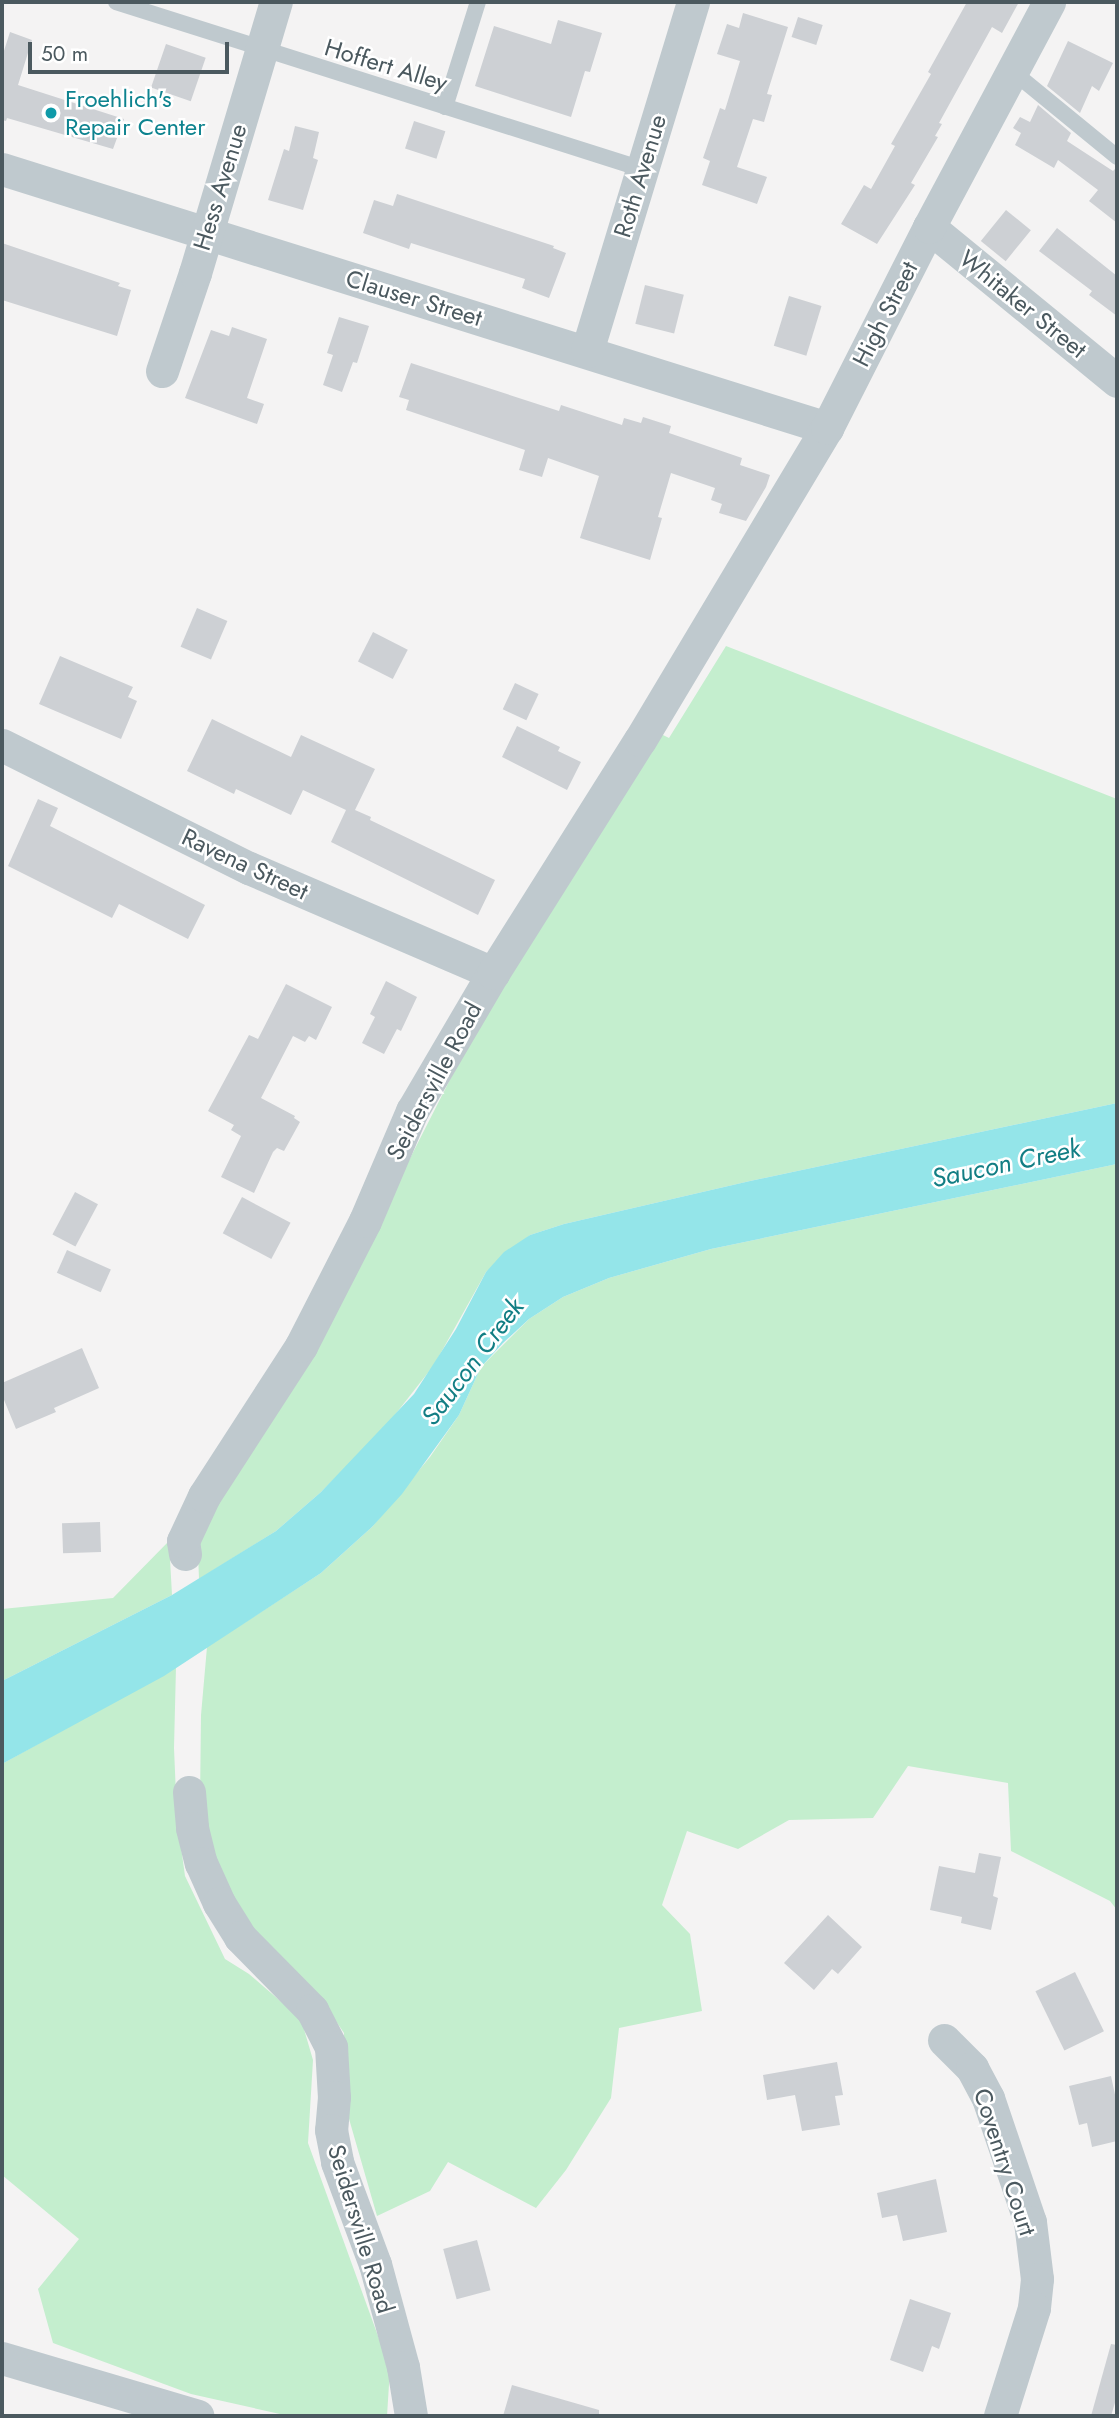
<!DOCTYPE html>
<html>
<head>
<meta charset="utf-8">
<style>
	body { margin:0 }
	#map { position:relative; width:1119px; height:2418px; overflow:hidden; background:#f4f3f3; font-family:Jost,sans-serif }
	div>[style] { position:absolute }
	.green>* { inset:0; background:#c4eece }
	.water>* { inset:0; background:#94e5e9 }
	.building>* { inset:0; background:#cdd0d4; transform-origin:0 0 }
	.lane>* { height:16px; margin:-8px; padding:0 8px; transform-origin:8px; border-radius:8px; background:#bfc9ce }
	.street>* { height:33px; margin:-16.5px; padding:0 16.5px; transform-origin:16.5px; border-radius:16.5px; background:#bfc9ce }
	.dots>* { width:19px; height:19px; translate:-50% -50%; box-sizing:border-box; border:4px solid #fff; border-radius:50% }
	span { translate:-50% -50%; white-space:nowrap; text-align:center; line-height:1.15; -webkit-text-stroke:5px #fff; paint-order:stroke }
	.street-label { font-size:24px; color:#4b595f }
	.culture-label { font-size:24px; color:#0d838f }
	.left { translate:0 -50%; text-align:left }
	.water-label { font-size:26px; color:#127e84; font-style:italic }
	.frame { position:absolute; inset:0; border:4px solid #4b595f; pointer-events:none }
	.scale { position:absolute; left:28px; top:42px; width:201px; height:32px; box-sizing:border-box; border:4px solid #4b595f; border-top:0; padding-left:9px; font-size:21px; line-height:24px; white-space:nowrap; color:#4b595f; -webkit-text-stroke:5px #fff; paint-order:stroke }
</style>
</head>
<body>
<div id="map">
	<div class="green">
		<div style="clip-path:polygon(726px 646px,1117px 799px,1117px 1103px,750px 1181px,564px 1224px,530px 1235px,486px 1272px,434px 1365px,383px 1430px,321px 1492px,276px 1531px,199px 1579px,198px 1553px,203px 1523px,313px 1349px,489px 1003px,661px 734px,669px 738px)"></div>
		<div style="clip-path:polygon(1117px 1164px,1117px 1910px,1110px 1901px,1011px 1851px,1008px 1783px,908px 1766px,873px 1818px,789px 1820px,738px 1849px,687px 1831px,662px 1905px,690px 1934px,702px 2011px,619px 2028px,611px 2098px,566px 2170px,536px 2208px,448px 2162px,430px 2191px,377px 2216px,343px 2098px,344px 2033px,321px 1999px,240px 1918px,212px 1856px,200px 1803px,201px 1715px,207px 1647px,321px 1573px,372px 1527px,430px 1457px,459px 1415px,481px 1367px,529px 1319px,563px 1297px,609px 1278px,711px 1249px)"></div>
		<div style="clip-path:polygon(169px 1541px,172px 1595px,2px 1681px,2px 1609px,113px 1598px)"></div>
		<div style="clip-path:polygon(176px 1667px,174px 1748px,177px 1818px,185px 1876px,225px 1959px,249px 1974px,301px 2019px,313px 2060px,308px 2143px,390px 2369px,387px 2416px,289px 2416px,191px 2394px,53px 2343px,38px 2289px,79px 2239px,2px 2175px,2px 1764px)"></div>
	</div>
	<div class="water">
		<div style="clip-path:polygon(1117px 1103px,1117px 1164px,711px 1249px,609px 1278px,563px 1297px,529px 1319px,503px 1343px,481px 1367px,459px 1415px,402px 1494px,372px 1527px,321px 1573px,164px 1676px,2px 1764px,2px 1681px,172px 1595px,276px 1531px,321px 1492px,414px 1394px,456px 1329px,486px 1272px,504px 1252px,530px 1235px,564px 1224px,750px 1181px)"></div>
	</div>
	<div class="building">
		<div style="clip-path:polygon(967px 2px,1019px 2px,1002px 33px,992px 27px,939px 123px,942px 124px,935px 136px,938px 137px,911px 183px,915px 185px,877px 244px,841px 224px,864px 185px,871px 189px,895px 146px,891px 144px,931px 74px,928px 72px)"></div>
		<div style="clip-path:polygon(743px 13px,788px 27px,767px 94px,772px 95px,764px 122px,753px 119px,737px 167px,767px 177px,757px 204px,702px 185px,710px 161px,703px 158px,720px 108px,725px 110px,740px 61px,717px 54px,727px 24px,739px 28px)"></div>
		<div style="left:798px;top:17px;width:26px;height:21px;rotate:18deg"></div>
		<div style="clip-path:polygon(558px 20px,602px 33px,590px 72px,585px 71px,571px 117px,475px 86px,494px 26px,551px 44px)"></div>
		<div style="clip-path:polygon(10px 32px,32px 40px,18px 85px,124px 119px,113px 149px,7px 118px,6px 121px,2px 120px,2px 57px)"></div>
		<div style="clip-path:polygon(1068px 41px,1113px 63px,1099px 91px,1092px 86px,1080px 113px,1047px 86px)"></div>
		<div style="left:166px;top:44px;width:42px;height:46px;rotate:19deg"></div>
		<div style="clip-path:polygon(1038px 105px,1071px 133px,1067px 141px,1113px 171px,1117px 167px,1117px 223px,1089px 201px,1098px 190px,1058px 160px,1054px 168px,1015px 145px,1021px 133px,1013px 128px,1020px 117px,1030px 122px)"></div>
		<div style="left:414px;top:121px;width:33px;height:29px;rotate:18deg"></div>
		<div style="clip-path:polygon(295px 126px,319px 132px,313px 158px,318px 160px,303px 210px,268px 200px,284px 149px,289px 151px)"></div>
		<div style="clip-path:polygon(397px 194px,554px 246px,553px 248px,566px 253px,549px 298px,522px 288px,525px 279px,411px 243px,409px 249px,363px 233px,374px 200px,393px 206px)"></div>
		<div style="left:1006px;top:210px;width:32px;height:40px;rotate:39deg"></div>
		<div style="clip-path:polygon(1057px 228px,1117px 276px,1117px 316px,1089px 295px,1092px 291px,1039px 251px)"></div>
		<div style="clip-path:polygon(2px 243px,120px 283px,118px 286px,131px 290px,117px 336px,2px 300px)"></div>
		<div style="left:645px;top:285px;width:40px;height:40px;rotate:14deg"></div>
		<div style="left:789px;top:296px;width:34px;height:52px;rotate:17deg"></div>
		<div style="clip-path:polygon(339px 317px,369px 326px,357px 363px,353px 362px,342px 392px,323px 385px,333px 355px,327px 353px)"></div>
		<div style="clip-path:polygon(232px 327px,267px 339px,247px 398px,264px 404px,257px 424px,185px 398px,211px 330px,229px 336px)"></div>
		<div style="clip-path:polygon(411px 363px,559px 411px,561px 405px,622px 425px,624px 418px,641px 423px,643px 417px,671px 426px,669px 433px,742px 458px,740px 465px,770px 475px,766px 487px,746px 521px,719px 513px,722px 504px,711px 500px,715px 488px,671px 473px,658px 517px,662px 518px,650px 560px,580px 538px,599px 476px,548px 458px,542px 477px,519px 470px,525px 450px,406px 410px,409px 400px,399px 397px)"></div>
		<div style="left:197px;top:608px;width:33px;height:42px;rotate:23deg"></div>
		<div style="left:373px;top:632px;width:39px;height:33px;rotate:27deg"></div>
		<div style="clip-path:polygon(60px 656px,133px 687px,128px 697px,137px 701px,121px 739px,39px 704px)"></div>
		<div style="left:515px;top:683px;width:26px;height:29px;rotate:25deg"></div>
		<div style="clip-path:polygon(212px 719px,291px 757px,301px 735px,375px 769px,355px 810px,371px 817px,370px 820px,495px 880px,478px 915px,331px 842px,346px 810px,303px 790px,291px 815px,236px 789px,234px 794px,187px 771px)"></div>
		<div style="clip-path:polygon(517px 726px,560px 747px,558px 751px,581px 762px,567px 790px,502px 757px)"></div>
		<div style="clip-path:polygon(38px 799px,58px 808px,50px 826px,205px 905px,188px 939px,119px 904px,112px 918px,8px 866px)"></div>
		<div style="clip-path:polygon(386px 981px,417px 997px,401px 1031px,397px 1029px,384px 1054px,362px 1043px,375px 1017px,370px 1014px)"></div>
		<div style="clip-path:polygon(286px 984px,332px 1007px,316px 1040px,309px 1036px,305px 1042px,293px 1036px,261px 1098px,295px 1116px,294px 1118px,300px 1122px,284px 1151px,277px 1148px,273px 1152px,254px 1193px,221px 1177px,241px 1136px,231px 1130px,234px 1125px,208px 1111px,249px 1035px,258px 1039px)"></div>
		<div style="left:75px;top:1192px;width:26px;height:48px;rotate:28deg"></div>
		<div style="left:242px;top:1197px;width:55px;height:41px;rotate:28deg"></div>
		<div style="left:67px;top:1250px;width:48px;height:25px;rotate:24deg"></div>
		<div style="clip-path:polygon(82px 1348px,99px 1388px,54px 1408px,56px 1412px,16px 1429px,2px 1395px,2px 1383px)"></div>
		<div style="left:100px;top:1522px;width:30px;height:38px;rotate:88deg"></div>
		<div style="clip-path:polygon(979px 1853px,1001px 1857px,993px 1896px,998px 1898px,991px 1930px,961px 1923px,962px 1917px,930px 1910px,939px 1866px,975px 1873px)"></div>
		<div style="clip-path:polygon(828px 1915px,862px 1947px,838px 1974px,832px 1969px,814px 1990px,784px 1963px)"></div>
		<div style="left:1075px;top:1972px;width:66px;height:44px;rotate:64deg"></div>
		<div style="clip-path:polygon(837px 2062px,843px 2095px,835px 2096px,840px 2125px,802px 2131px,795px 2095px,767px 2100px,763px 2075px)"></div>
		<div style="clip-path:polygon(1111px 2076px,1117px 2104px,1117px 2141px,1092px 2147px,1087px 2123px,1079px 2125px,1069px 2086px)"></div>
		<div style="clip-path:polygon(936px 2179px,947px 2232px,903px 2241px,897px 2215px,882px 2218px,877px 2193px)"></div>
		<div style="left:477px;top:2240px;width:52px;height:35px;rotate:75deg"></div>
		<div style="clip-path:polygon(910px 2299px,951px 2313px,939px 2349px,932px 2346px,923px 2372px,890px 2360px)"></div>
		<div style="clip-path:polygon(1111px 2344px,1117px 2345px,1117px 2396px,1111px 2416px,1091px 2416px)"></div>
		<div style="clip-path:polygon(512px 2385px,599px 2410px,599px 2416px,503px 2416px)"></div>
	</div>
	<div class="lane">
		<div style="left:116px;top:2px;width:552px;rotate:17.61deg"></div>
		<div style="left:1012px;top:71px;width:136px;rotate:39.3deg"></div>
		<div style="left:445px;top:107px;width:110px;rotate:-72.6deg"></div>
	</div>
	<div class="street">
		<div style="left:2px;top:169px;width:865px;rotate:17.43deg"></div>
		<div style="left:929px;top:227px;width:243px;rotate:39.3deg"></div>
		<div style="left:587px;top:351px;width:365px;rotate:-73.1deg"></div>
		<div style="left:162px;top:371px;width:103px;rotate:-71.4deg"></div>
		<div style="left:195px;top:273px;width:283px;rotate:-73.4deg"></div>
		<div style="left:2px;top:745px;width:276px;rotate:26.5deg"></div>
		<div style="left:249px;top:868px;width:266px;rotate:23.3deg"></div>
		<div style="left:185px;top:1554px;width:13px;rotate:-99deg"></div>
		<div style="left:183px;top:1541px;width:50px;rotate:-65deg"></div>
		<div style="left:204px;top:1496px;width:179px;rotate:-57.1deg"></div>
		<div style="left:301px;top:1346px;width:140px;rotate:-62.9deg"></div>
		<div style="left:365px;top:1221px;width:120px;rotate:-66.9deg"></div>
		<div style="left:412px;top:1111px;width:160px;rotate:-59.6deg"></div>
		<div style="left:493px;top:973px;width:275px;rotate:-57.8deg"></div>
		<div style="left:640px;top:740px;width:364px;rotate:-59.1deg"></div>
		<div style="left:827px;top:428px;width:225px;rotate:-63.1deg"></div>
		<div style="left:929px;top:227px;width:255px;rotate:-61.9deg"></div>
		<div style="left:189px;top:1792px;width:36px;rotate:85deg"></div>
		<div style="left:192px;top:1828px;width:36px;rotate:76deg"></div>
		<div style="left:201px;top:1863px;width:44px;rotate:65.8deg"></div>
		<div style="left:219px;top:1903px;width:40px;rotate:58deg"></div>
		<div style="left:240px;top:1937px;width:103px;rotate:45.4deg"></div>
		<div style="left:312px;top:2010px;width:42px;rotate:62.8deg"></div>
		<div style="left:331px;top:2047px;width:50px;rotate:86.6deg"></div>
		<div style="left:334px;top:2097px;width:33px;rotate:95deg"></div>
		<div style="left:331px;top:2130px;width:33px;rotate:79deg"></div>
		<div style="left:337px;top:2162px;width:109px;rotate:69.6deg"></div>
		<div style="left:375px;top:2264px;width:107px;rotate:74.8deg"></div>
		<div style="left:403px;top:2367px;width:50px;rotate:80.7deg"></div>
		<div style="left:944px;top:2040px;width:40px;rotate:45deg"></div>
		<div style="left:972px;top:2068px;width:34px;rotate:62deg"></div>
		<div style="left:988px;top:2098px;width:131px;rotate:71.3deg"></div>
		<div style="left:1030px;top:2222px;width:57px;rotate:83deg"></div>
		<div style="left:1037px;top:2279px;width:29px;rotate:96deg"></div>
		<div style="left:1034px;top:2308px;width:113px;rotate:107.5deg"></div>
		<div style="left:2px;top:2358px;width:204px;rotate:16.5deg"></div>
	</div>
	<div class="dots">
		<div style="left:51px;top:113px;background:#0f9aa8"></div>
	</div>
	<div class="street-label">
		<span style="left:386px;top:65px;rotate:17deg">Hoffert Alley</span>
		<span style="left:640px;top:176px;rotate:-73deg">Roth Avenue</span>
		<span style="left:220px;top:187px;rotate:-73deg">Hess Avenue</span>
		<span style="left:414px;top:298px;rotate:17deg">Clauser Street</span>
		<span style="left:1023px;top:304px;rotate:39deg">Whitaker Street</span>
		<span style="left:885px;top:314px;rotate:-63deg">High Street</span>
		<span style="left:245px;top:864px;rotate:25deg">Ravena Street</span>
		<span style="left:434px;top:1081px;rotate:-62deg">Seidersville Road</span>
		<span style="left:1005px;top:2162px;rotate:72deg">Coventry Court</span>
		<span style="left:361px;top:2229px;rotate:73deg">Seidersville Road</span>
	</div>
	<div class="culture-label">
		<span class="left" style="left:65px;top:113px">Froehlich's<br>Repair Center</span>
	</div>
	<div class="water-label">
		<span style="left:1006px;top:1164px;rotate:-12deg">Saucon Creek</span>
		<span style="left:473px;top:1362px;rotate:-53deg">Saucon Creek</span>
	</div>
	<div class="frame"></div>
	<div class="scale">50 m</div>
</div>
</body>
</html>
